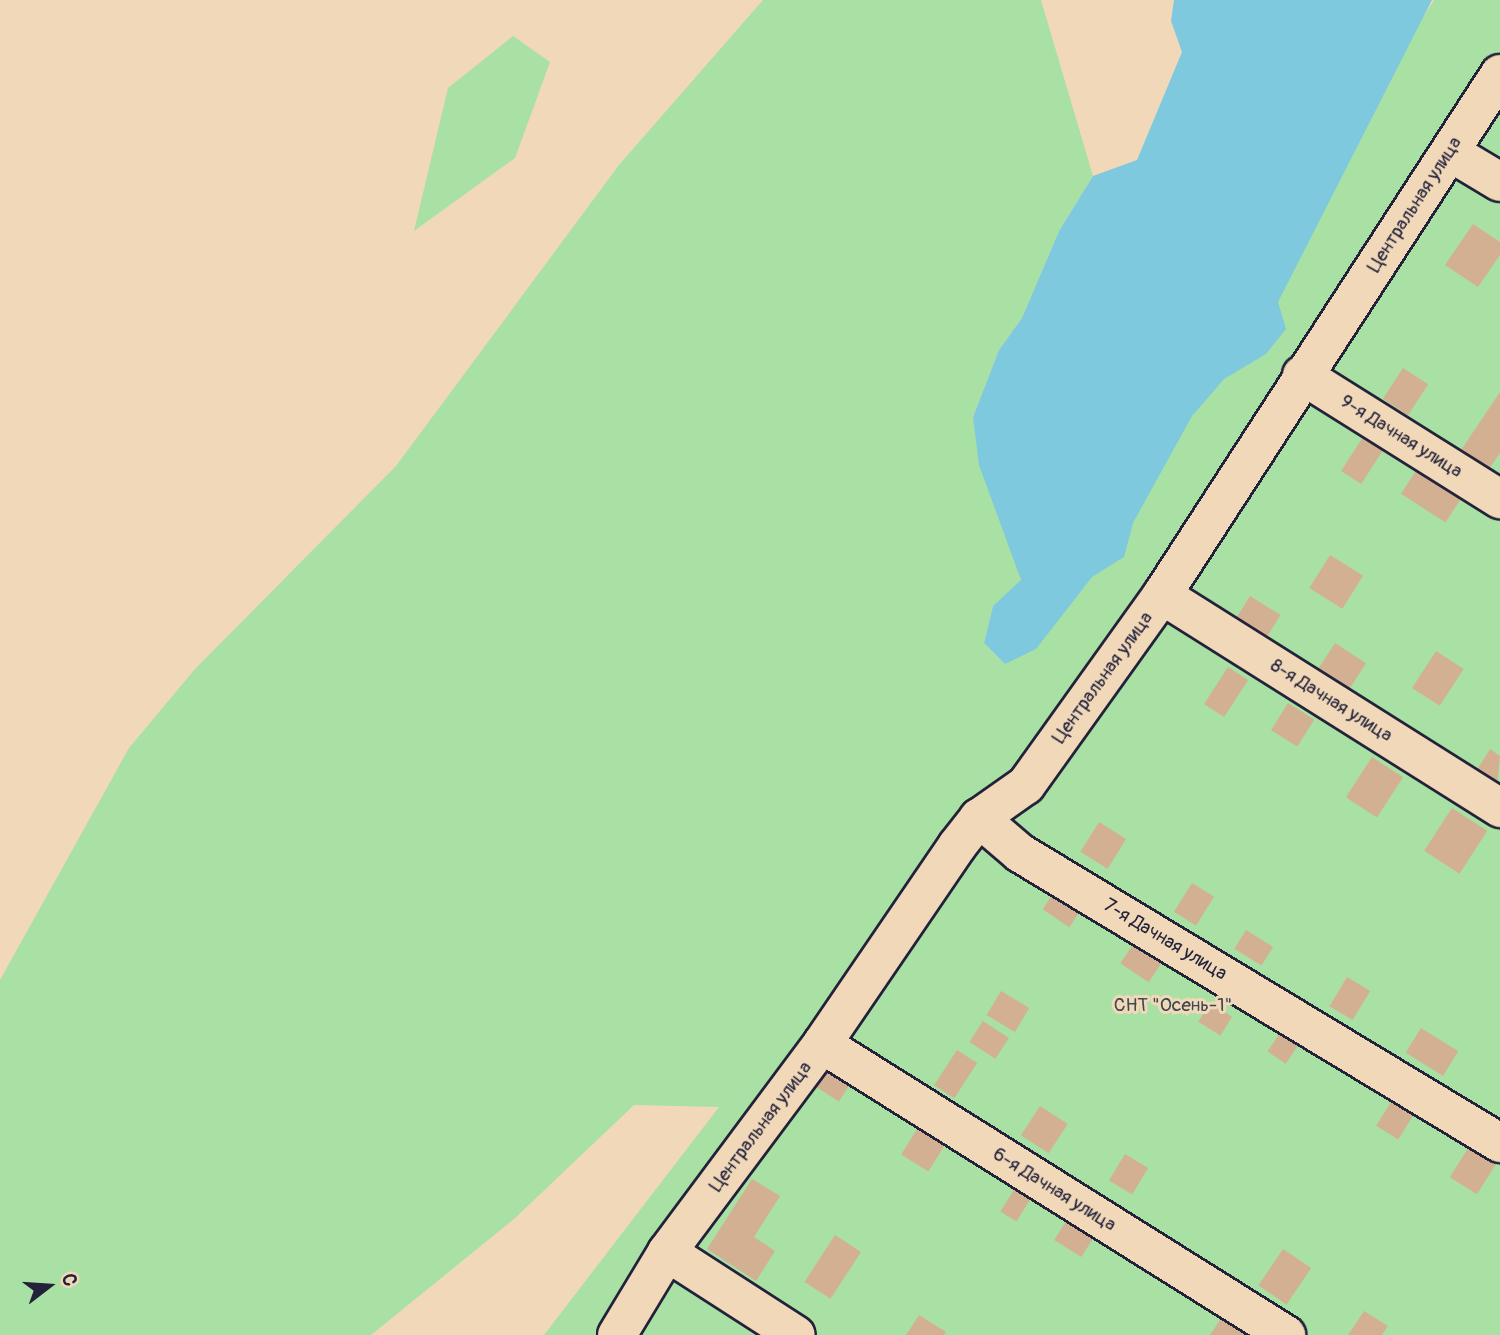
<!DOCTYPE html>
<html>
<head>
<meta charset="utf-8">
<style>
	body { margin:0 }
	#map { position:relative; width:1500px; height:1335px; overflow:hidden; background:#f1d8b9; font-family:Pangolin,sans-serif }
	div>[style] { position:absolute }
	.green>* { inset:0; background:#a9e0a3 }
	.water>* { inset:0; background:#7ec9dd }
	.building>* { inset:0; background:#d4b092; transform-origin:0 0 }
	.roads { filter:drop-shadow(2px 0 #22223b) drop-shadow(-2px 0 #22223b) drop-shadow(0 2px #22223b) drop-shadow(0 -2px #22223b) }
	.minor>* { height:38px; margin:-19px; padding:0 19px; transform-origin:19px; border-radius:19px; background:#f1d8b9 }
	span { translate:-50% -50%; white-space:nowrap; text-align:center; line-height:1.15; -webkit-text-stroke:6px #f1d8b9; paint-order:stroke }
	.street-label { font-size:19px; color:#22223b }
	.park-label { font-size:19px; color:#3d4850 }
	.north { position:absolute; left:14px; top:1251px; width:70px; height:70px; -webkit-text-stroke:5px #f1d8b9; paint-order:stroke; rotate:73deg; font-size:19px; font-weight:700; line-height:28px; text-align:center; color:#22223b }
	.north::after { content:''; display:block; margin:auto; width:24px; height:32px; background:#22223b; clip-path:polygon(50% 0,100% 100%,50% 72%,0 100%) }
</style>
</head>
<body>
<div id="map">
	<div class="green">
		<div style="clip-path:polygon(763px 0,1041px 0,1093px 176px,1059px 231px,1022px 318px,999px 350px,973px 417px,1021px 581px,993px 606px,984px 643px,1005px 664px,1434px 0,1500px 0,1500px 1335px,544px 1335px,719px 1107px,634px 1105px,514px 1219px,371px 1335px,0 1335px,0 980px,129px 748px,195px 669px,396px 466px,619px 165px)"></div>
		<div style="clip-path:polygon(513px 36px,550px 62px,515px 158px,414px 231px,448px 88px)"></div>
	</div>
	<div class="water">
		<div style="clip-path:polygon(1174px 0,1432px 0,1278px 302px,1286px 329px,1266px 354px,1224px 379px,1192px 416px,1133px 523px,1124px 557px,1092px 577px,1036px 649px,1005px 664px,984px 643px,993px 606px,1021px 580px,979px 465px,973px 417px,999px 350px,1022px 318px,1059px 231px,1093px 176px,1137px 160px,1182px 52px,1171px 21px)"></div>
	</div>
	<div class="building">
		<div style="clip-path:polygon(1473px 224px,1500px 242px,1500px 255px,1478px 287px,1445px 265px)"></div>
		<div style="left:1403px;top:368px;width:30px;height:37px;rotate:33deg"></div>
		<div style="clip-path:polygon(1500px 392px,1500px 453px,1489px 469px,1461px 450px)"></div>
		<div style="left:1365px;top:434px;width:24px;height:44px;rotate:33deg"></div>
		<div style="left:1419px;top:466px;width:53px;height:33px;rotate:33deg"></div>
		<div style="left:1330px;top:555px;width:39px;height:39px;rotate:32deg"></div>
		<div style="left:1250px;top:596px;width:36px;height:27px;rotate:32deg"></div>
		<div style="left:1335px;top:643px;width:37px;height:31px;rotate:33deg"></div>
		<div style="left:1436px;top:651px;width:33px;height:44px;rotate:33deg"></div>
		<div style="left:1228px;top:667px;width:24px;height:44px;rotate:33deg"></div>
		<div style="left:1288px;top:703px;width:31px;height:32px;rotate:32deg"></div>
		<div style="clip-path:polygon(1490px 749px,1500px 756px,1497px 787px,1475px 773px)"></div>
		<div style="left:1372px;top:757px;width:37px;height:48px;rotate:33deg"></div>
		<div style="left:1452px;top:808px;width:42px;height:51px;rotate:33deg"></div>
		<div style="left:1099px;top:822px;width:32px;height:35px;rotate:32deg"></div>
		<div style="left:1192px;top:883px;width:26px;height:34px;rotate:32deg"></div>
		<div style="left:1055px;top:891px;width:32px;height:22px;rotate:34deg"></div>
		<div style="left:1246px;top:930px;width:32px;height:22px;rotate:32deg"></div>
		<div style="left:1136px;top:940px;width:34px;height:28px;rotate:34deg"></div>
		<div style="left:1347px;top:977px;width:27px;height:34px;rotate:31deg"></div>
		<div style="left:1001px;top:991px;width:33px;height:28px;rotate:31deg"></div>
		<div style="left:1210px;top:1003px;width:26px;height:22px;rotate:32deg"></div>
		<div style="left:983px;top:1021px;width:31px;height:25px;rotate:33deg"></div>
		<div style="left:1421px;top:1028px;width:44px;height:29px;rotate:32deg"></div>
		<div style="left:1282px;top:1030px;width:22px;height:26px;rotate:34deg"></div>
		<div style="left:957px;top:1050px;width:24px;height:42px;rotate:33deg"></div>
		<div style="left:830px;top:1060px;width:30px;height:30px;rotate:33deg"></div>
		<div style="left:1391px;top:1102px;width:26px;height:28px;rotate:32deg"></div>
		<div style="left:1040px;top:1106px;width:33px;height:35px;rotate:33deg"></div>
		<div style="left:924px;top:1118px;width:32px;height:43px;rotate:32deg"></div>
		<div style="left:1470px;top:1145px;width:32px;height:38px;rotate:32deg"></div>
		<div style="left:1125px;top:1154px;width:27px;height:31px;rotate:31deg"></div>
		<div style="clip-path:polygon(752px 1179px,780px 1196px,754px 1237px,775px 1251px,756px 1281px,707px 1249px)"></div>
		<div style="left:1020px;top:1180px;width:19px;height:37px;rotate:32deg"></div>
		<div style="left:1068px;top:1218px;width:32px;height:26px;rotate:32deg"></div>
		<div style="left:835px;top:1235px;width:31px;height:56px;rotate:33deg"></div>
		<div style="left:1283px;top:1249px;width:34px;height:44px;rotate:34deg"></div>
		<div style="clip-path:polygon(1226px 1311px,1258px 1335px,1210px 1335px)"></div>
		<div style="clip-path:polygon(1364px 1311px,1388px 1326px,1382px 1335px,1348px 1335px)"></div>
		<div style="clip-path:polygon(919px 1315px,946px 1332px,944px 1335px,906px 1335px)"></div>
	</div>
	<div class="roads">
		<div class="minor">
			<div style="left:1450px;top:152px;width:58px;rotate:31deg"></div>
			<div style="left:1302px;top:375px;width:234px;rotate:32.1deg"></div>
			<div style="left:1162px;top:595px;width:400px;rotate:32.2deg"></div>
			<div style="left:979px;top:818px;width:54px;rotate:40.5deg"></div>
			<div style="left:1020px;top:853px;width:561px;rotate:31.14deg"></div>
			<div style="left:822px;top:1044px;width:548px;rotate:32.09deg"></div>
			<div style="left:667px;top:1252px;width:153px;rotate:32.8deg"></div>
			<div style="left:617px;top:1335px;width:97px;rotate:-58.9deg"></div>
			<div style="left:667px;top:1252px;width:259px;rotate:-53.3deg"></div>
			<div style="left:822px;top:1044px;width:240px;rotate:-55.7deg"></div>
			<div style="left:957px;top:846px;width:36px;rotate:-52deg"></div>
			<div style="left:979px;top:818px;width:57px;rotate:-35.1deg"></div>
			<div style="left:1026px;top:785px;width:234px;rotate:-54.4deg"></div>
			<div style="left:1162px;top:595px;width:621px;rotate:-57.03deg"></div>
		</div>
	</div>
	<div class="street-label">
		<span style="left:1415px;top:205px;rotate:-57deg">Центральная улица</span>
		<span style="left:1401px;top:437px;rotate:32deg">9-я Дачная улица</span>
		<span style="left:1103px;top:678px;rotate:-54deg">Центральная улица</span>
		<span style="left:1331px;top:701px;rotate:32deg">8-я Дачная улица</span>
		<span style="left:1165px;top:940px;rotate:31deg">7-я Дачная улица</span>
		<span style="left:761px;top:1127px;rotate:-53deg">Центральная улица</span>
		<span style="left:1054px;top:1190px;rotate:32deg">6-я Дачная улица</span>
	</div>
	<div class="park-label">
		<span style="left:1173px;top:1006px">СНТ "Осень-1"</span>
	</div>
	<div class="north">С</div>
</div>
</body>
</html>
